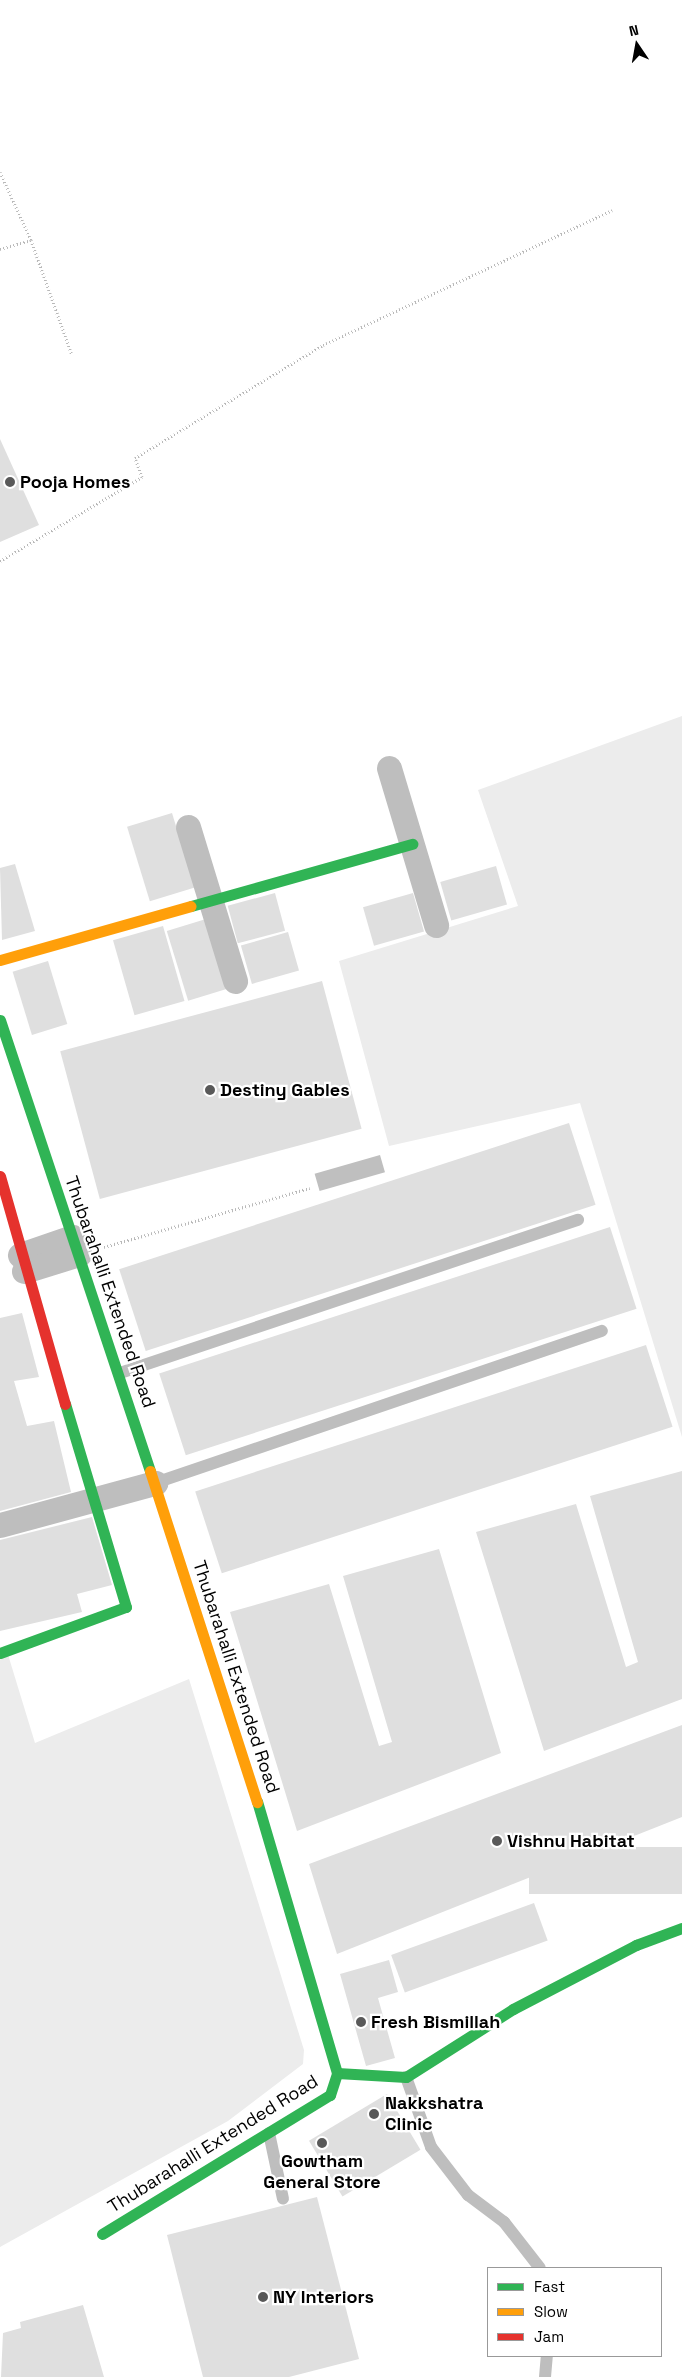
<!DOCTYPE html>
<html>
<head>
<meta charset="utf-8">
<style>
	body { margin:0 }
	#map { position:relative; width:682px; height:2377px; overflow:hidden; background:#fff; font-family:"Space Grotesk",sans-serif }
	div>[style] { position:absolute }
	.green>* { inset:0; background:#ececec }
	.water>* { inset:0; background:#bfbfbf; transform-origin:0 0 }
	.building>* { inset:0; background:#dfdfdf; transform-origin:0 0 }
	.path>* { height:3px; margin-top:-1.5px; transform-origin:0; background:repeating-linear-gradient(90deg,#b9b9b9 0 1px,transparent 0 3.5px) }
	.lane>* { height:12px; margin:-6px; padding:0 6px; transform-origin:6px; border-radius:6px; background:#bebebe }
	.street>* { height:25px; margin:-12.5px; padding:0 12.5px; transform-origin:12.5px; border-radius:12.5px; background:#bebebe }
	.fast>* { height:11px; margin:-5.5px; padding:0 5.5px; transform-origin:5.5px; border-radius:5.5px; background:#30b455 }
	.slow>* { height:11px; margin:-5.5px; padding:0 5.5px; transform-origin:5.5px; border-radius:5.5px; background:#ff9f0a }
	.jam>* { height:11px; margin:-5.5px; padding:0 5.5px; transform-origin:5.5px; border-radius:5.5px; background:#e5322d }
	.dots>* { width:14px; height:14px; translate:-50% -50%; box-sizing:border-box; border:2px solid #fff; border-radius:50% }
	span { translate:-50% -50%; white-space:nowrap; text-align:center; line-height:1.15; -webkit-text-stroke:4.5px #fff; paint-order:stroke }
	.poi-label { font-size:18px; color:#000; font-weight:700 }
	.left { translate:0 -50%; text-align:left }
	.street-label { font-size:18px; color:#000 }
	.legend { position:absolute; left:487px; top:2267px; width:175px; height:90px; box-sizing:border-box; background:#fff; border:1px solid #999; margin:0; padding:6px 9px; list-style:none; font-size:15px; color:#000 }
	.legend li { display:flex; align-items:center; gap:10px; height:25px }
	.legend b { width:25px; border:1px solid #999 }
	.north { position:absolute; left:612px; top:20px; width:50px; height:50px; -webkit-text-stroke:4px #fff; paint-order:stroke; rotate:348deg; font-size:14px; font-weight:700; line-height:20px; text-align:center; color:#000 }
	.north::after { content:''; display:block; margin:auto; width:18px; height:22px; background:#000; clip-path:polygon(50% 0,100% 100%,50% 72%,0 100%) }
</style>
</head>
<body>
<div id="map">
	<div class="green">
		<div style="clip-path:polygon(682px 716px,682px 1437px,580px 1103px,389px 1146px,339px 961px,518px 906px,478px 790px)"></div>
		<div style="clip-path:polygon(6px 1648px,35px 1743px,189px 1679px,304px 2050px,303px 2064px,228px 2121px,0 2247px,0 1650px)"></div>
	</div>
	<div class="water">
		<div style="left:380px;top:1155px;width:18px;height:68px;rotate:74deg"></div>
	</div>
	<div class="building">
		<div style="clip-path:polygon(0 439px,39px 525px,0 542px)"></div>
		<div style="left:172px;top:813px;width:78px;height:47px;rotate:73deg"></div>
		<div style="clip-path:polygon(15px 864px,35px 931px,2px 940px,0 868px)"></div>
		<div style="left:496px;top:866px;width:40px;height:58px;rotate:74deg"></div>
		<div style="left:275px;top:893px;width:39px;height:49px;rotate:75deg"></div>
		<div style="left:413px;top:893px;width:40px;height:52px;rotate:74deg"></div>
		<div style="left:206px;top:919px;width:73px;height:41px;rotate:73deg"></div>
		<div style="left:163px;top:926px;width:78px;height:52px;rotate:74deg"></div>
		<div style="left:288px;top:932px;width:40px;height:49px;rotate:74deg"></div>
		<div style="left:48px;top:961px;width:66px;height:37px;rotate:73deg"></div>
		<div style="left:322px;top:981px;width:153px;height:271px;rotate:75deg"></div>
		<div style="left:569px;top:1123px;width:86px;height:473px;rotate:72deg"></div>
		<div style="left:610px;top:1227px;width:86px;height:474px;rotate:72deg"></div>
		<div style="clip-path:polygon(22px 1313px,39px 1377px,14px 1381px,27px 1426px,54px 1421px,71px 1492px,0 1511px,0 1318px)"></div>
		<div style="left:646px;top:1345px;width:86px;height:474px;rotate:72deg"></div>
		<div style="clip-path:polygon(682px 1471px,682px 1699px,544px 1751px,476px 1532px,576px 1504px,626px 1667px,638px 1662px,590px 1496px)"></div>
		<div style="clip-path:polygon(92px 1517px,112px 1585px,77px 1594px,82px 1612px,0 1631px,0 1540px)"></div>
		<div style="clip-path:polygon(439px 1549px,501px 1753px,297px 1831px,230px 1612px,329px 1584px,379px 1746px,392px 1742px,343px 1576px)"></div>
		<div style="clip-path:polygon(682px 1725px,682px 1817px,337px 1954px,309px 1864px)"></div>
		<div style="left:682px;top:1847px;width:47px;height:153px;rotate:90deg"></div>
		<div style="left:534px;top:1903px;width:40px;height:152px;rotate:70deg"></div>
		<div style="clip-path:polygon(389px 1960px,398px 1992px,378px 1998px,395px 2058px,366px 2066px,340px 1974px)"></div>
		<div style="left:387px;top:2094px;width:65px;height:91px;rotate:59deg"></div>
		<div style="clip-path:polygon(317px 2197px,359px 2359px,289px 2377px,203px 2377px,167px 2235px)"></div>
		<div style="clip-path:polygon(83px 2305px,104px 2377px,1px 2377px,3px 2333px,21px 2328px,20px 2322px)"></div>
	</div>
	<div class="path">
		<div style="left:0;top:172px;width:75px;rotate:65.5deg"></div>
		<div style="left:0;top:249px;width:32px;rotate:-16deg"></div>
		<div style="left:31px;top:240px;width:122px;rotate:70.4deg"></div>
		<div style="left:0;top:561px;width:165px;rotate:-30.6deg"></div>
		<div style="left:142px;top:477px;width:20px;rotate:-110deg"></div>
		<div style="left:135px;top:458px;width:219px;rotate:-31deg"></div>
		<div style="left:323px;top:345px;width:319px;rotate:-25deg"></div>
		<div style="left:104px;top:1247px;width:214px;rotate:-16deg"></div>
	</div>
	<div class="lane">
		<div style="left:120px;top:1373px;width:483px;rotate:-18.5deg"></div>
		<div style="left:155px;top:1483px;width:472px;rotate:-18.8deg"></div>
		<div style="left:406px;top:2077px;width:74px;rotate:70.3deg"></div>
		<div style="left:431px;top:2147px;width:61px;rotate:52.4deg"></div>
		<div style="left:468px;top:2195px;width:45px;rotate:36.9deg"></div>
		<div style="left:504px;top:2222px;width:58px;rotate:52deg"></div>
		<div style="left:269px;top:2133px;width:67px;rotate:78deg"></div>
		<div style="left:545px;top:2377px;width:21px;rotate:-85deg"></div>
	</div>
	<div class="street">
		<div style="left:389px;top:768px;width:164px;rotate:73.3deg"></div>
		<div style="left:188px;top:827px;width:161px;rotate:73deg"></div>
		<div style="left:20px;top:1255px;width:56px;rotate:-18.8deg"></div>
		<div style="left:24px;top:1271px;width:58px;rotate:-17.2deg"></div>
		<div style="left:0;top:1525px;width:161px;rotate:-15.2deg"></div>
	</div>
	<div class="fast">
		<div style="left:191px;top:906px;width:230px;rotate:-15.7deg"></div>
		<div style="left:0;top:1020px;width:475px;rotate:71.6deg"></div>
		<div style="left:0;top:1653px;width:134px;rotate:-20.1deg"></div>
		<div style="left:126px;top:1607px;width:212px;rotate:-106.7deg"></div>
		<div style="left:337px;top:2073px;width:69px;rotate:3.3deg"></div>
		<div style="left:406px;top:2077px;width:127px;rotate:-32.4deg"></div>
		<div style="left:513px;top:2009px;width:139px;rotate:-27.5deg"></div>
		<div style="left:636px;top:1945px;width:49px;rotate:-20.3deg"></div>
		<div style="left:102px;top:2234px;width:267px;rotate:-31.4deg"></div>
		<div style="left:330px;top:2095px;width:23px;rotate:-72deg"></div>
		<div style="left:337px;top:2073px;width:283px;rotate:-106.4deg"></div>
	</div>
	<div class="slow">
		<div style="left:0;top:960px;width:198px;rotate:-15.8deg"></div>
		<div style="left:150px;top:1471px;width:348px;rotate:72.1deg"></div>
	</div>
	<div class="jam">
		<div style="left:0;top:1176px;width:237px;rotate:74.1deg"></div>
	</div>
	<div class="dots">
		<div style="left:10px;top:482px;background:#595959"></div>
		<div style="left:210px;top:1090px;background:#595959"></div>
		<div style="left:497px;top:1841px;background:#595959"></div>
		<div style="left:361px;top:2022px;background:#595959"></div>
		<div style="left:374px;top:2114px;background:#595959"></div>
		<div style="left:322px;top:2143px;background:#595959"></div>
		<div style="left:263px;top:2297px;background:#595959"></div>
	</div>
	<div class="poi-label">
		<span class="left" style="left:20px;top:482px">Pooja Homes</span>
		<span class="left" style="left:220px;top:1090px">Destiny Gables</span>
		<span class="left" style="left:507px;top:1841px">Vishnu Habitat</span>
		<span class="left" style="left:371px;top:2022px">Fresh Bismillah</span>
		<span class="left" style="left:385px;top:2114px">Nakkshatra<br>Clinic</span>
		<span style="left:322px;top:2172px">Gowtham<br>General Store</span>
		<span class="left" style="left:273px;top:2297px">NY Interiors</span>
	</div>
	<div class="street-label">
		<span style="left:110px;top:1292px;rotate:71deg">Thubarahalli Extended Road</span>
		<span style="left:236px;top:1677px;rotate:72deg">Thubarahalli Extended Road</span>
		<span style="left:213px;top:2144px;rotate:-32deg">Thubarahalli Extended Road</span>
	</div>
	<ul class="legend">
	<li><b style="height:6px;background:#30b455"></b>Fast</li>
	<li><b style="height:6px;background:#ff9f0a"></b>Slow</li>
	<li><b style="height:6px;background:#e5322d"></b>Jam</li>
	</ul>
	<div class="north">N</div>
</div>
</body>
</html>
